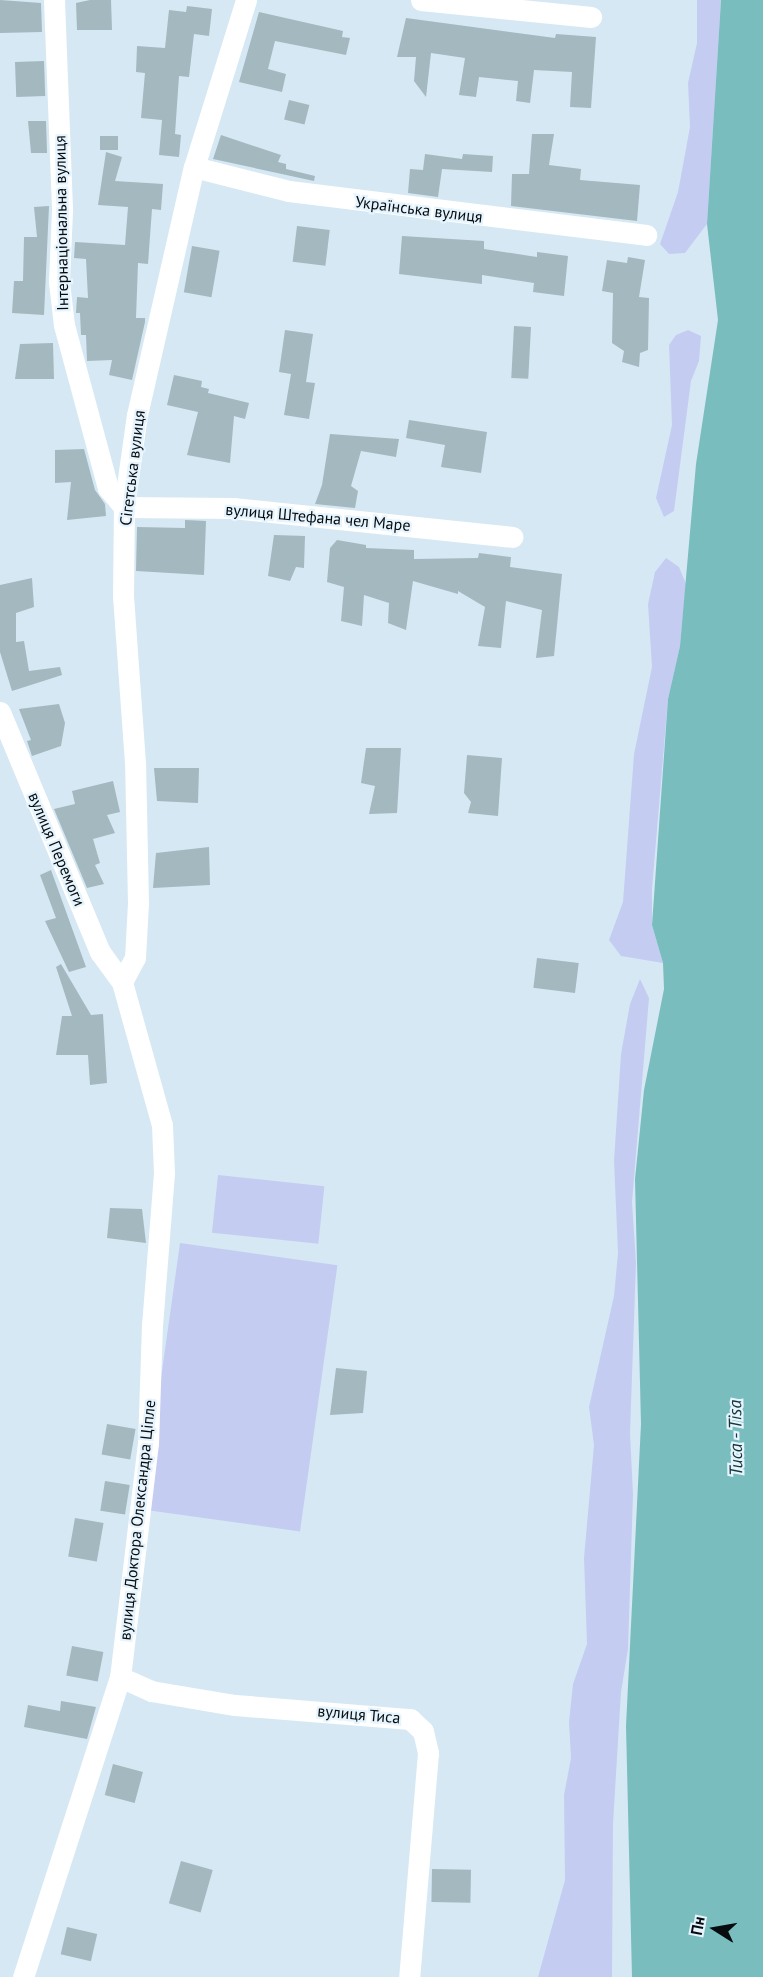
<!DOCTYPE html>
<html>
<head>
<meta charset="utf-8">
<style>
	body { margin:0 }
	#map { position:relative; width:763px; height:1977px; overflow:hidden; background:#d6e8f4; font-family:"PT Sans",sans-serif }
	div>[style] { position:absolute }
	.green>* { inset:0; background:#c5ccf2; transform-origin:0 0 }
	.water>* { inset:0; background:#79bdbf }
	.building>* { inset:0; background:#a3b8bf; transform-origin:0 0 }
	.minor>* { height:21px; margin:-10.5px; padding:0 10.5px; transform-origin:10.5px; border-radius:10.5px; background:#fff }
	span { translate:-50% -50%; white-space:nowrap; text-align:center; line-height:1.15; -webkit-text-stroke:4.5px #e6f4fe; paint-order:stroke }
	.street-label { font-size:16px; color:#070c10 }
	.water-label { font-size:18px; color:#153738; font-style:italic }
	.north { position:absolute; left:685px; top:1899px; width:60px; height:60px; -webkit-text-stroke:4px #e6f4fe; paint-order:stroke; rotate:281deg; font-size:16px; font-weight:700; line-height:24px; text-align:center; color:#070c10 }
	.north::after { content:''; display:block; margin:auto; width:21px; height:27px; background:#070c10; clip-path:polygon(50% 0,100% 100%,50% 72%,0 100%) }
</style>
</head>
<body>
<div id="map">
	<div class="green">
		<div style="clip-path:polygon(697px 0,721px 0,707px 224px,685px 253px,669px 254px,660px 244px,678px 192px,690px 127px,688px 83px,697px 43px)"></div>
		<div style="clip-path:polygon(688px 330px,701px 336px,699px 361px,691px 381px,674px 511px,664px 517px,656px 498px,672px 425px,669px 345px,676px 335px)"></div>
		<div style="clip-path:polygon(666px 558px,679px 567px,686px 584px,680px 646px,668px 699px,652px 889px,652px 925px,663px 963px,621px 956px,609px 940px,623px 902px,634px 754px,652px 667px,648px 604px,655px 572px)"></div>
		<div style="clip-path:polygon(640px 979px,649px 998px,632px 1202px,636px 1263px,630px 1433px,633px 1494px,628px 1649px,621px 1692px,613px 1824px,612px 1977px,538px 1977px,565px 1880px,564px 1795px,571px 1758px,569px 1722px,573px 1684px,587px 1644px,584px 1558px,594px 1445px,589px 1407px,614px 1296px,618px 1253px,614px 1161px,621px 1054px,630px 1004px)"></div>
		<div style="left:218px;top:1175px;width:107px;height:58px;rotate:6deg"></div>
		<div style="left:180px;top:1243px;width:159px;height:269px;rotate:8deg"></div>
	</div>
	<div class="water">
		<div style="clip-path:polygon(721px 0,763px 0,763px 1977px,632px 1977px,626px 1726px,641px 1424px,635px 1179px,644px 1090px,664px 989px,663px 963px,652px 925px,668px 699px,680px 646px,696px 464px,718px 320px,707px 224px)"></div>
	</div>
	<div class="building">
		<div style="clip-path:polygon(0 0,41px 3px,42px 32px,0 33px)"></div>
		<div style="clip-path:polygon(90px 0,111px 0,112px 30px,77px 30px,76px 3px)"></div>
		<div style="clip-path:polygon(187px 6px,212px 9px,209px 36px,194px 34px,189px 77px,179px 76px,175px 134px,181px 135px,179px 157px,159px 155px,162px 120px,141px 118px,145px 73px,136px 72px,137px 46px,165px 48px,169px 10px,186px 12px)"></div>
		<div style="clip-path:polygon(259px 12px,343px 31px,342px 37px,350px 38px,346px 55px,275px 41px,268px 69px,286px 74px,282px 92px,239px 82px)"></div>
		<div style="clip-path:polygon(406px 18px,555px 38px,556px 34px,596px 37px,591px 108px,570px 107px,572px 72px,534px 70px,530px 103px,516px 101px,518px 81px,479px 77px,476px 97px,459px 95px,465px 58px,431px 53px,426px 97px,414px 81px,416px 57px,397px 57px)"></div>
		<div style="left:44px;top:61px;width:35px;height:29px;rotate:88deg"></div>
		<div style="left:289px;top:100px;width:21px;height:20px;rotate:14deg"></div>
		<div style="clip-path:polygon(28px 121px,46px 121px,47px 153px,31px 153px)"></div>
		<div style="clip-path:polygon(532px 134px,554px 134px,549px 165px,581px 169px,580px 180px,640px 185px,637px 221px,511px 206px,512px 174px,529px 174px)"></div>
		<div style="clip-path:polygon(221px 135px,281px 155px,278px 162px,286px 164px,286px 169px,315px 176px,314px 181px,213px 159px)"></div>
		<div style="left:100px;top:136px;width:18px;height:14px"></div>
		<div style="clip-path:polygon(106px 152px,122px 157px,115px 181px,163px 184px,161px 210px,152px 209px,148px 264px,138px 263px,136px 318px,145px 318px,145px 322px,132px 380px,109px 375px,112px 360px,87px 361px,86px 335px,81px 335px,80px 313px,76px 313px,77px 297px,88px 298px,86px 259px,74px 258px,75px 242px,125px 245px,128px 207px,98px 205px)"></div>
		<div style="clip-path:polygon(425px 154px,462px 159px,463px 154px,493px 156px,492px 172px,442px 169px,438px 197px,408px 193px,410px 169px,423px 170px)"></div>
		<div style="clip-path:polygon(49px 206px,44px 315px,12px 313px,14px 281px,23px 281px,24px 237px,37px 237px,34px 207px)"></div>
		<div style="left:297px;top:226px;width:33px;height:36px;rotate:7deg"></div>
		<div style="clip-path:polygon(402px 236px,484px 241px,484px 249px,537px 257px,537px 252px,568px 256px,564px 296px,533px 292px,534px 283px,482px 275px,482px 284px,399px 274px)"></div>
		<div style="left:192px;top:246px;width:28px;height:47px;rotate:10deg"></div>
		<div style="clip-path:polygon(628px 257px,645px 260px,639px 297px,649px 298px,648px 350px,640px 353px,639px 367px,622px 362px,624px 351px,612px 343px,613px 293px,602px 291px,607px 260px,627px 263px)"></div>
		<div style="left:514px;top:326px;width:17px;height:52px;rotate:3deg"></div>
		<div style="clip-path:polygon(285px 330px,313px 334px,306px 382px,315px 383px,309px 419px,284px 415px,291px 374px,279px 372px)"></div>
		<div style="clip-path:polygon(53px 343px,54px 379px,15px 379px,20px 344px)"></div>
		<div style="clip-path:polygon(174px 375px,202px 381px,201px 387px,209px 389px,208px 393px,249px 403px,245px 419px,234px 416px,230px 463px,187px 455px,198px 412px,167px 405px)"></div>
		<div style="clip-path:polygon(409px 420px,487px 432px,481px 473px,441px 467px,445px 445px,406px 438px)"></div>
		<div style="clip-path:polygon(330px 434px,399px 439px,396px 457px,361px 451px,351px 486px,358px 491px,355px 508px,315px 504px,322px 485px)"></div>
		<div style="clip-path:polygon(84px 449px,95px 490px,105px 504px,106px 516px,67px 520px,71px 482px,55px 483px,55px 450px)"></div>
		<div style="clip-path:polygon(185px 520px,206px 521px,204px 575px,136px 571px,137px 527px,185px 528px)"></div>
		<div style="clip-path:polygon(274px 535px,305px 536px,304px 568px,296px 567px,290px 581px,268px 576px)"></div>
		<div style="clip-path:polygon(337px 540px,366px 545px,366px 548px,414px 550px,414px 559px,478px 558px,479px 553px,511px 557px,510px 567px,562px 574px,554px 656px,536px 658px,542px 610px,506px 601px,501px 648px,478px 646px,485px 607px,458px 591px,458px 594px,413px 581px,406px 630px,388px 623px,389px 603px,364px 595px,362px 626px,341px 621px,344px 587px,327px 582px,330px 548px)"></div>
		<div style="clip-path:polygon(32px 578px,34px 607px,16px 613px,16px 642px,24px 641px,29px 671px,60px 667px,62px 675px,12px 691px,0 652px,0 585px)"></div>
		<div style="clip-path:polygon(59px 704px,65px 723px,61px 746px,32px 756px,27px 741px,31px 740px,19px 709px)"></div>
		<div style="clip-path:polygon(366px 748px,401px 748px,397px 813px,369px 814px,375px 786px,361px 783px)"></div>
		<div style="clip-path:polygon(467px 755px,502px 758px,498px 816px,468px 813px,471px 802px,464px 793px)"></div>
		<div style="clip-path:polygon(154px 768px,199px 768px,198px 803px,157px 801px)"></div>
		<div style="clip-path:polygon(113px 781px,120px 812px,107px 815px,115px 833px,93px 839px,100px 863px,95px 865px,104px 884px,87px 888px,54px 809px,75px 804px,72px 791px)"></div>
		<div style="clip-path:polygon(209px 847px,210px 885px,153px 888px,156px 853px)"></div>
		<div style="clip-path:polygon(51px 870px,86px 967px,69px 972px,45px 921px,56px 918px,40px 875px)"></div>
		<div style="left:537px;top:958px;width:42px;height:30px;rotate:7deg"></div>
		<div style="clip-path:polygon(61px 964px,91px 1015px,103px 1014px,107px 1083px,90px 1085px,88px 1055px,56px 1055px,62px 1016px,72px 1016px,56px 967px)"></div>
		<div style="clip-path:polygon(110px 1208px,142px 1209px,146px 1243px,107px 1238px)"></div>
		<div style="clip-path:polygon(336px 1368px,367px 1371px,363px 1413px,330px 1415px)"></div>
		<div style="left:107px;top:1424px;width:29px;height:31px;rotate:10deg"></div>
		<div style="left:105px;top:1481px;width:25px;height:30px;rotate:9deg"></div>
		<div style="left:75px;top:1518px;width:29px;height:39px;rotate:10deg"></div>
		<div style="left:72px;top:1646px;width:32px;height:30px;rotate:11deg"></div>
		<div style="clip-path:polygon(61px 1701px,96px 1707px,87px 1739px,24px 1727px,28px 1705px,60px 1711px)"></div>
		<div style="left:113px;top:1764px;width:31px;height:32px;rotate:15deg"></div>
		<div style="left:181px;top:1861px;width:33px;height:44px;rotate:16deg"></div>
		<div style="left:432px;top:1869px;width:39px;height:33px;rotate:1deg"></div>
		<div style="left:67px;top:1927px;width:31px;height:28px;rotate:13deg"></div>
	</div>
	<div class="minor">
		<div style="left:54px;top:0;width:210px;rotate:87.8deg"></div>
		<div style="left:62px;top:210px;width:72px;rotate:92.4deg"></div>
		<div style="left:59px;top:282px;width:43px;rotate:83.4deg"></div>
		<div style="left:64px;top:325px;width:169px;rotate:74.9deg"></div>
		<div style="left:108px;top:488px;width:25px;rotate:50deg"></div>
		<div style="left:124px;top:507px;width:109px;rotate:0.5deg"></div>
		<div style="left:233px;top:508px;width:281px;rotate:5.9deg"></div>
		<div style="left:421px;top:0;width:171px;rotate:5.7deg"></div>
		<div style="left:194px;top:167px;width:98px;rotate:14.2deg"></div>
		<div style="left:289px;top:191px;width:360px;rotate:7deg"></div>
		<div style="left:0;top:712px;width:260px;rotate:67.4deg"></div>
		<div style="left:100px;top:952px;width:37px;rotate:54deg"></div>
		<div style="left:122px;top:982px;width:148px;rotate:74.4deg"></div>
		<div style="left:162px;top:1125px;width:48px;rotate:87.6deg"></div>
		<div style="left:164px;top:1173px;width:151px;rotate:94.5deg"></div>
		<div style="left:152px;top:1324px;width:119px;rotate:91.9deg"></div>
		<div style="left:148px;top:1443px;width:236px;rotate:96.8deg"></div>
		<div style="left:120px;top:1677px;width:315px;rotate:107.9deg"></div>
		<div style="left:122px;top:982px;width:27px;rotate:-62deg"></div>
		<div style="left:135px;top:958px;width:55px;rotate:-86.9deg"></div>
		<div style="left:138px;top:903px;width:140px;rotate:-91.2deg"></div>
		<div style="left:135px;top:763px;width:166px;rotate:-94.1deg"></div>
		<div style="left:123px;top:597px;width:90px;rotate:-89.4deg"></div>
		<div style="left:124px;top:507px;width:93px;rotate:-82deg"></div>
		<div style="left:137px;top:415px;width:254px;rotate:-77.1deg"></div>
		<div style="left:194px;top:167px;width:175px;rotate:-72.7deg"></div>
		<div style="left:120px;top:1677px;width:34px;rotate:24deg"></div>
		<div style="left:151px;top:1691px;width:85px;rotate:9.5deg"></div>
		<div style="left:235px;top:1705px;width:176px;rotate:4.6deg"></div>
		<div style="left:410px;top:1719px;width:18px;rotate:43deg"></div>
		<div style="left:423px;top:1731px;width:23px;rotate:77deg"></div>
		<div style="left:428px;top:1753px;width:225px;rotate:94.8deg"></div>
	</div>
	<div class="street-label">
		<span style="left:419px;top:209px;rotate:7deg">Українська вулиця</span>
		<span style="left:61px;top:223px;rotate:-91deg">Інтернаціональна вулиця</span>
		<span style="left:132px;top:468px;rotate:-83deg">Сігетська вулиця</span>
		<span style="left:318px;top:517px;rotate:5deg">вулиця Штефана чел Маре</span>
		<span style="left:57px;top:849px;rotate:67deg">вулиця Перемоги</span>
		<span style="left:137px;top:1520px;rotate:-84deg">вулиця Доктора Олександра Ціпле</span>
		<span style="left:359px;top:1714px;rotate:5deg">вулиця Тиса</span>
	</div>
	<div class="water-label">
		<span style="left:736px;top:1438px;rotate:-91deg">Тиса - Tisa</span>
	</div>
	<div class="north">Пн</div>
</div>
</body>
</html>
